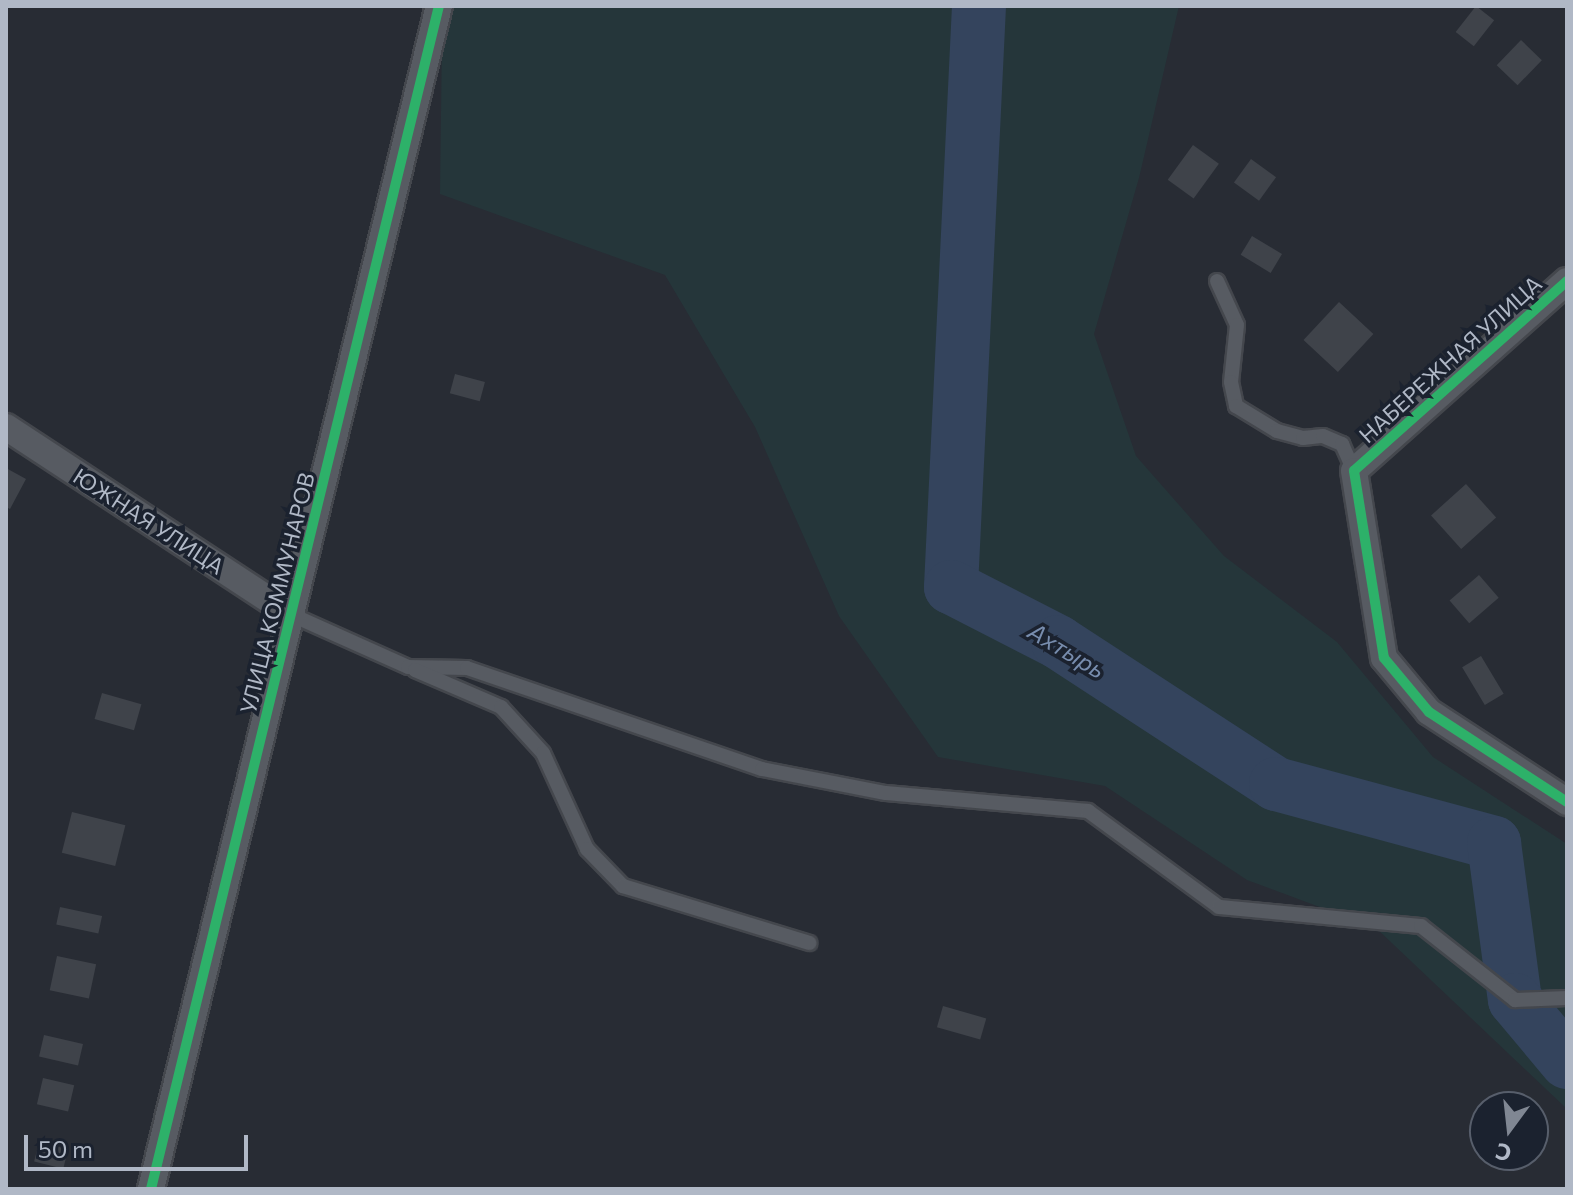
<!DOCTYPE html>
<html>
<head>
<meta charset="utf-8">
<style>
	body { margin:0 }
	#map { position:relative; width:1573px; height:1195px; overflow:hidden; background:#282c34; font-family:Commissioner,sans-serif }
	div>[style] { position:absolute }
	.green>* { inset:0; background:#25363a }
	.river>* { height:54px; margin:-27px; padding:0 27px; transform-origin:27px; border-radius:27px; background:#34445d }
	.building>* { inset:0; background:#3f434a; transform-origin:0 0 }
	.roads { filter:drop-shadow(2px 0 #44474d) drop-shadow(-2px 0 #44474d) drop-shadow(0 2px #44474d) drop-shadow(0 -2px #44474d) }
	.lane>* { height:14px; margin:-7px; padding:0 7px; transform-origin:7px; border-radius:7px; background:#575b62 }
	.street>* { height:26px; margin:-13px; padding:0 13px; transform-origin:13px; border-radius:13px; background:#575b62 }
	.cycleway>* { height:10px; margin:-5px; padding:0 5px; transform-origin:5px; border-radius:5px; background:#2db169 }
	span { translate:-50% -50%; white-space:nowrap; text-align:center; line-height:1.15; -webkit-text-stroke:7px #1b222f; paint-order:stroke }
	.street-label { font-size:22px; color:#b0b8c6 }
	.water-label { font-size:24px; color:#788dae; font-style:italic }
	.frame { position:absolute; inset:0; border:8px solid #b0b8c6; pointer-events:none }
	.north { position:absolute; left:1469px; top:1091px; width:80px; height:80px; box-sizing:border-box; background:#1b222f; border:2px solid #575e6b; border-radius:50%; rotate:195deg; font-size:22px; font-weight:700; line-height:32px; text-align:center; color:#b0b8c6 }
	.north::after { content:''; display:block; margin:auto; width:28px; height:36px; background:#808793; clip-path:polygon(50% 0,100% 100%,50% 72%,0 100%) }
	.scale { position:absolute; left:24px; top:1135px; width:224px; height:36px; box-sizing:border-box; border:4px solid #b0b8c6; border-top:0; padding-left:10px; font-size:24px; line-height:28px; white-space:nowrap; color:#b0b8c6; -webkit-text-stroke:6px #1b222f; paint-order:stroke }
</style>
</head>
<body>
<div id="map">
	<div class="green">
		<div style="clip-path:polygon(451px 6px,1179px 6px,1139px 178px,1094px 334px,1136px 456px,1224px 556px,1337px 642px,1433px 757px,1567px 844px,1567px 1109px,1376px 928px,1247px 880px,1105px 786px,938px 757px,839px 616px,755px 427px,665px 275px,440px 194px,442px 33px)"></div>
	</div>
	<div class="river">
		<div style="left:979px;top:6px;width:582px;rotate:92.76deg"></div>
		<div style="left:951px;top:587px;width:120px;rotate:27.2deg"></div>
		<div style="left:1058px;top:642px;width:260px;rotate:33.1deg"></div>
		<div style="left:1276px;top:784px;width:226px;rotate:15.1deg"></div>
		<div style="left:1494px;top:843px;width:158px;rotate:82.4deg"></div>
		<div style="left:1515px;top:1000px;width:81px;rotate:50deg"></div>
	</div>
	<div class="building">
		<div style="left:1476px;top:6px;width:23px;height:33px;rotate:38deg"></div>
		<div style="left:1521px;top:40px;width:29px;height:35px;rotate:44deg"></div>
		<div style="left:1193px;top:145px;width:32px;height:43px;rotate:36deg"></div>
		<div style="left:1251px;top:159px;width:31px;height:29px;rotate:36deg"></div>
		<div style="left:1252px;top:236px;width:35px;height:22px;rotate:31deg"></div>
		<div style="left:1339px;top:302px;width:47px;height:52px;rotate:43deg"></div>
		<div style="left:455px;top:374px;width:31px;height:20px;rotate:15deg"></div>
		<div style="clip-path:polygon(6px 468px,26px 479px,10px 509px,6px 507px)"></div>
		<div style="left:1466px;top:484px;width:45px;height:47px;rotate:48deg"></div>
		<div style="left:1479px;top:575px;width:30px;height:39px;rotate:49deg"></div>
		<div style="left:1481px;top:656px;width:44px;height:22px;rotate:59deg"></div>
		<div style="left:102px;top:693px;width:41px;height:27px;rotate:16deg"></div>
		<div style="left:72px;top:812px;width:55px;height:42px;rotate:14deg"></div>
		<div style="left:60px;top:907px;width:43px;height:18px;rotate:12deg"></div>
		<div style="left:57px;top:956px;width:40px;height:35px;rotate:12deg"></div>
		<div style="left:943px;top:1006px;width:45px;height:22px;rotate:16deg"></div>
		<div style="left:44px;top:1035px;width:40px;height:22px;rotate:13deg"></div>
		<div style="left:43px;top:1078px;width:32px;height:27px;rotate:13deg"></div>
		<div style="left:39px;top:1142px;width:30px;height:20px;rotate:14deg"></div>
	</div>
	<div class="roads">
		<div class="lane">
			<div style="left:1217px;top:281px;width:48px;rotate:65.6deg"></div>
			<div style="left:1237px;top:325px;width:57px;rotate:96deg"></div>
			<div style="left:1231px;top:382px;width:25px;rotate:78deg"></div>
			<div style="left:1236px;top:406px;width:48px;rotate:31.4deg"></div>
			<div style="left:1277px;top:431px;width:27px;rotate:15deg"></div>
			<div style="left:1303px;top:438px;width:20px;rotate:-6deg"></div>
			<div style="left:1323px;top:436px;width:21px;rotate:23deg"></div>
			<div style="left:1342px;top:444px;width:30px;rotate:66deg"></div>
			<div style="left:292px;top:615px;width:127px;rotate:24.1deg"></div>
			<div style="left:408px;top:667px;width:59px;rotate:1deg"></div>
			<div style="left:467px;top:668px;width:312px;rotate:18.9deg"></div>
			<div style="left:762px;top:769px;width:126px;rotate:11deg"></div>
			<div style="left:886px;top:793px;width:203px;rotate:5.1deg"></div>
			<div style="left:1088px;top:811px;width:162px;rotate:36.2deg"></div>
			<div style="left:1219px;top:907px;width:203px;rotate:5.4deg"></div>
			<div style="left:1421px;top:926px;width:120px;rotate:38.2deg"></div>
			<div style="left:1515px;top:1000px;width:52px;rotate:-2.2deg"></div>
			<div style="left:415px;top:670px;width:94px;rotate:23.3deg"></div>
			<div style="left:501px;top:707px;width:62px;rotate:47.6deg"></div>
			<div style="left:543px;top:753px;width:106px;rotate:65.4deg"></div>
			<div style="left:587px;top:849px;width:52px;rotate:45.8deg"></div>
			<div style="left:623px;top:886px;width:195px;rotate:17deg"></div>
		</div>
		<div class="street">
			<div style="left:1567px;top:281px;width:285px;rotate:138.3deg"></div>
			<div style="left:1354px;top:471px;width:189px;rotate:80.9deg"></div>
			<div style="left:1384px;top:658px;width:70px;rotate:50.2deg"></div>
			<div style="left:1429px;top:712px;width:165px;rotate:33.1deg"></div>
			<div style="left:6px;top:427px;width:342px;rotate:33.3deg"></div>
			<div style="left:151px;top:1189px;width:1218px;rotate:-76.32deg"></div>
		</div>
	</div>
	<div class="cycleway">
		<div style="left:1567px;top:281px;width:285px;rotate:138.3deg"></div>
		<div style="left:1354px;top:471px;width:189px;rotate:80.9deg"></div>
		<div style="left:1384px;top:658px;width:70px;rotate:50.2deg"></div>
		<div style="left:1429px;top:712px;width:165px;rotate:33.1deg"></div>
		<div style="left:151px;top:1189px;width:1218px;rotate:-76.32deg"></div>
	</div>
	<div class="street-label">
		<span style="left:1450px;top:359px;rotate:-42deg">НАБЕРЕЖНАЯ УЛИЦА</span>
		<span style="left:149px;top:521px;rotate:33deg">ЮЖНАЯ УЛИЦА</span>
		<span style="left:277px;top:593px;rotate:-76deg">УЛИЦА КОММУНАРОВ</span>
	</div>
	<div class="water-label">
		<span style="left:1067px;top:650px;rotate:31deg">Ахтырь</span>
	</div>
	<div class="frame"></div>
	<div class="north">С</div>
	<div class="scale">50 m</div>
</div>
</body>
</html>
